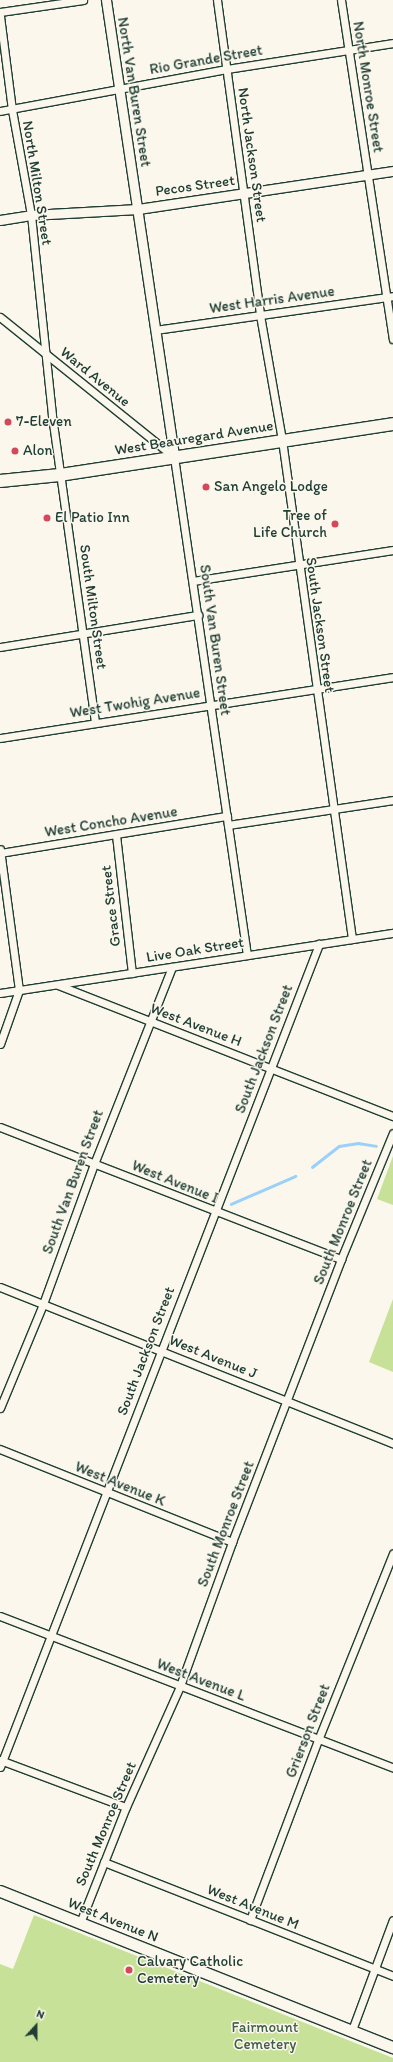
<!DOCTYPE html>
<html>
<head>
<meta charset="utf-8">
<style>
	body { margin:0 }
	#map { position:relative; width:393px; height:2062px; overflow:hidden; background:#fbf7ec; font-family:Itim,sans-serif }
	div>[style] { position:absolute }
	.green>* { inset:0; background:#c8e198 }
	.stream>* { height:2.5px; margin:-1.25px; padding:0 1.25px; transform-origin:1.25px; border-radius:1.25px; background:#9bd0f9 }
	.roads { filter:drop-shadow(1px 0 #1f3d34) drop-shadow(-1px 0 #1f3d34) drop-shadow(0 1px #1f3d34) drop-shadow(0 -1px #1f3d34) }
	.minor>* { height:7px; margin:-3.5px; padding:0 3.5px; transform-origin:3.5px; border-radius:3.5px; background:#fbf7ec }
	.tertiary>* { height:9px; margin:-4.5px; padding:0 4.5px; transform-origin:4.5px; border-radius:4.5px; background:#fbf7ec }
	.secondary>* { height:11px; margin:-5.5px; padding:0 5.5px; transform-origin:5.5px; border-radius:5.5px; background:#fbf7ec }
	.primary>* { height:12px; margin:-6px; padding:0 6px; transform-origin:6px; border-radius:6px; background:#fbf7ec }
	.dots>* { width:11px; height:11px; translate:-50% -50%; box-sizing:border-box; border:2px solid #fbf7ec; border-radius:50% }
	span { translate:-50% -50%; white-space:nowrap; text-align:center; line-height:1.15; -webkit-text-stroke:3px #fbf7ec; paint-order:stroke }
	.street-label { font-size:15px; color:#1f3d34 }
	.poi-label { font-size:15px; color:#1f3d34 }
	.left { translate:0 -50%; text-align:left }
	.right { translate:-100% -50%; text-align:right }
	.park-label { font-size:15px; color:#415e48 }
	.north { position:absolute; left:16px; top:2006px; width:40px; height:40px; -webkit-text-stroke:3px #fbf7ec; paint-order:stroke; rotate:21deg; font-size:11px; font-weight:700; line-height:16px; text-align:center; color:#1f3d34 }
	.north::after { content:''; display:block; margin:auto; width:14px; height:18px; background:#1f3d34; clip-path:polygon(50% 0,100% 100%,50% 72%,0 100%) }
</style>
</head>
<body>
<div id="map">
	<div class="green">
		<div style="clip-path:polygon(393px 1156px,393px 1205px,377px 1199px)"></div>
		<div style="clip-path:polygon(393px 1299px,393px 1372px,369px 1362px)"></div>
		<div style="clip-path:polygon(34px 1915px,393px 2058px,393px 2062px,0 2062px,0 1964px,13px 1969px)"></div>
	</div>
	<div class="stream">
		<div style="left:312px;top:1167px;width:34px;rotate:-38deg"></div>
		<div style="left:339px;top:1146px;width:19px;rotate:-9deg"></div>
		<div style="left:358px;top:1143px;width:18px;rotate:9deg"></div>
		<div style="left:231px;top:1204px;width:70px;rotate:-23.6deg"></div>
	</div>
	<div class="roads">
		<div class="minor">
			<div style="left:217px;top:0;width:318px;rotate:82.2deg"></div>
			<div style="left:260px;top:315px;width:127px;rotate:80deg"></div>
			<div style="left:282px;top:440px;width:504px;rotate:82.01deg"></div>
			<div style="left:341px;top:0;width:343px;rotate:81.3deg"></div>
			<div style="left:0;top:12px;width:84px;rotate:-8.2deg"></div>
			<div style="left:0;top:16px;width:95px;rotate:82.7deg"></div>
			<div style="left:12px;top:110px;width:107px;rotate:79.7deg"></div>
			<div style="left:31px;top:215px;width:202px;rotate:84deg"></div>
			<div style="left:52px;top:416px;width:309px;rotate:82deg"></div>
			<div style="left:0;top:111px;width:231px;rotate:-10.5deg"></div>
			<div style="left:227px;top:69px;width:168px;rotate:-8.9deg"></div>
			<div style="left:0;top:317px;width:223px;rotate:38.8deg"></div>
			<div style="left:174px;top:457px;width:503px;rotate:81.66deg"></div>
			<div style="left:155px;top:330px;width:240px;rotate:-8.1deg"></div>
			<div style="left:193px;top:581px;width:202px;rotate:-8.8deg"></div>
			<div style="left:0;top:647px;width:201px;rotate:-9.2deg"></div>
			<div style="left:0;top:738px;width:398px;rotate:-8.8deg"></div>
			<div style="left:228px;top:825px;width:167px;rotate:-8.6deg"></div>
			<div style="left:116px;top:835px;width:139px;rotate:83.4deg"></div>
			<div style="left:0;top:853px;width:230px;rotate:-9.3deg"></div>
			<div style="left:58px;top:985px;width:360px;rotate:21.4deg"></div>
			<div style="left:0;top:993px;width:398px;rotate:-8.7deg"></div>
			<div style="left:0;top:1044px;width:57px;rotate:-70.6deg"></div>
			<div style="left:19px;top:990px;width:142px;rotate:-97.7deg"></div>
			<div style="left:0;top:1127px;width:366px;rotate:21.2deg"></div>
			<div style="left:0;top:1287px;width:423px;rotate:21.7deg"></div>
			<div style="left:0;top:1408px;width:113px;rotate:-67.5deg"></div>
			<div style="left:43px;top:1304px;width:149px;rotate:-70deg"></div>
			<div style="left:94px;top:1164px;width:212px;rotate:-68.4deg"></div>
			<div style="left:0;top:1449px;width:250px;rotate:21.8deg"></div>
			<div style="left:0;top:1616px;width:421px;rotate:21.1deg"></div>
			<div style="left:0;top:1760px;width:134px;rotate:20.5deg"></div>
			<div style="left:0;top:1767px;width:883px;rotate:-68.81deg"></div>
			<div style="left:104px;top:1862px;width:311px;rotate:21.5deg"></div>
			<div style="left:250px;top:1920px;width:192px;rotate:-69.3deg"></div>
			<div style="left:318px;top:1740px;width:201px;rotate:-68.1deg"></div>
			<div style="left:80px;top:1923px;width:125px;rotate:-68.4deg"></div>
			<div style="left:126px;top:1807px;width:133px;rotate:-65.9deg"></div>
			<div style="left:180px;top:1686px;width:153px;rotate:-70.1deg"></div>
			<div style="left:232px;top:1542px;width:303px;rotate:-68.9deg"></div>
			<div style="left:341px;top:1259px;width:136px;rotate:-67.6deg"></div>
			<div style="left:352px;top:2030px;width:117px;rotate:-69.6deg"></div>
		</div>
		<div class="tertiary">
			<div style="left:106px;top:0;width:462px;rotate:81.5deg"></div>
			<div style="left:0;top:220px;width:31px;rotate:-9deg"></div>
			<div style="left:31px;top:215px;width:107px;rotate:-3.2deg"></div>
			<div style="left:138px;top:209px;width:258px;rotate:-8.5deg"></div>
		</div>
		<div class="secondary">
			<div style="left:0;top:1891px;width:423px;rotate:21.7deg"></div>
		</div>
		<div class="primary">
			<div style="left:0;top:481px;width:60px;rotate:-5.7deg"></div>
			<div style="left:60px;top:475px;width:337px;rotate:-8.7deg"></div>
		</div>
	</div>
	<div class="dots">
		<div style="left:8px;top:422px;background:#d1495b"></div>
		<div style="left:15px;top:451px;background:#d1495b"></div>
		<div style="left:206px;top:487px;background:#d1495b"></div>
		<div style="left:47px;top:518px;background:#d1495b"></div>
		<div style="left:335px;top:524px;background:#d1495b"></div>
		<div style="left:129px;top:1970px;background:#d1495b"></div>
	</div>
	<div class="street-label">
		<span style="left:206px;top:60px;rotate:-10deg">Rio Grande Street</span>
		<span style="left:368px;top:87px;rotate:81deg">North Monroe Street</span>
		<span style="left:134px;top:92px;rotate:81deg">North Van Buren Street</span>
		<span style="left:252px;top:155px;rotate:82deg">North Jackson Street</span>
		<span style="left:37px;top:183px;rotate:81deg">North Milton Street</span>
		<span style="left:195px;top:186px;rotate:-8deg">Pecos Street</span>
		<span style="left:272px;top:300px;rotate:-8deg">West Harris Avenue</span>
		<span style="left:95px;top:377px;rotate:39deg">Ward Avenue</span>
		<span style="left:194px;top:438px;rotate:-9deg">West Beauregard Avenue</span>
		<span style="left:93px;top:607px;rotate:82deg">South Milton Street</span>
		<span style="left:320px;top:625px;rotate:82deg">South Jackson Street</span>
		<span style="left:215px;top:640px;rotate:82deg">South Van Buren Street</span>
		<span style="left:135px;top:703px;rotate:-9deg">West Twohig Avenue</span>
		<span style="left:111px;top:822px;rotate:-9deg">West Concho Avenue</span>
		<span style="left:111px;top:906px;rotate:-97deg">Grace Street</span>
		<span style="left:195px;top:950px;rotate:-9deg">Live Oak Street</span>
		<span style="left:196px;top:1025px;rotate:21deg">West Avenue H</span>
		<span style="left:264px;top:1049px;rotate:-69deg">South Jackson Street</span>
		<span style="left:73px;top:1182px;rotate:-70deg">South Van Buren Street</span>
		<span style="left:175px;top:1182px;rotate:22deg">West Avenue I</span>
		<span style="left:343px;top:1222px;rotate:-68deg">South Monroe Street</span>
		<span style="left:146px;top:1351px;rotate:-69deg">South Jackson Street</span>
		<span style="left:213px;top:1357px;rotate:22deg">West Avenue J</span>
		<span style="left:120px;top:1484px;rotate:22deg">West Avenue K</span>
		<span style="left:226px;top:1524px;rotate:-69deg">South Monroe Street</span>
		<span style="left:201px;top:1680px;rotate:21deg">West Avenue L</span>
		<span style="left:308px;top:1731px;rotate:-69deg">Grierson Street</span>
		<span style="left:106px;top:1824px;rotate:-67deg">South Monroe Street</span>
		<span style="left:253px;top:1907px;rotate:22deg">West Avenue M</span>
		<span style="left:113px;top:1920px;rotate:22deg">West Avenue N</span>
	</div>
	<div class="poi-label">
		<span class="left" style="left:16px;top:422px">7-Eleven</span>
		<span class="left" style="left:23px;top:451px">Alon</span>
		<span class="left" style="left:214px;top:487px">San Angelo Lodge</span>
		<span class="right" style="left:327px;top:524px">Tree of<br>Life Church</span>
		<span class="left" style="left:55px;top:518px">El Patio Inn</span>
		<span class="left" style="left:137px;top:1970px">Calvary Catholic<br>Cemetery</span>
	</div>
	<div class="park-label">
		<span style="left:265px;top:2036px">Fairmount<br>Cemetery</span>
	</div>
	<div class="north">N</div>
</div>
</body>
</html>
